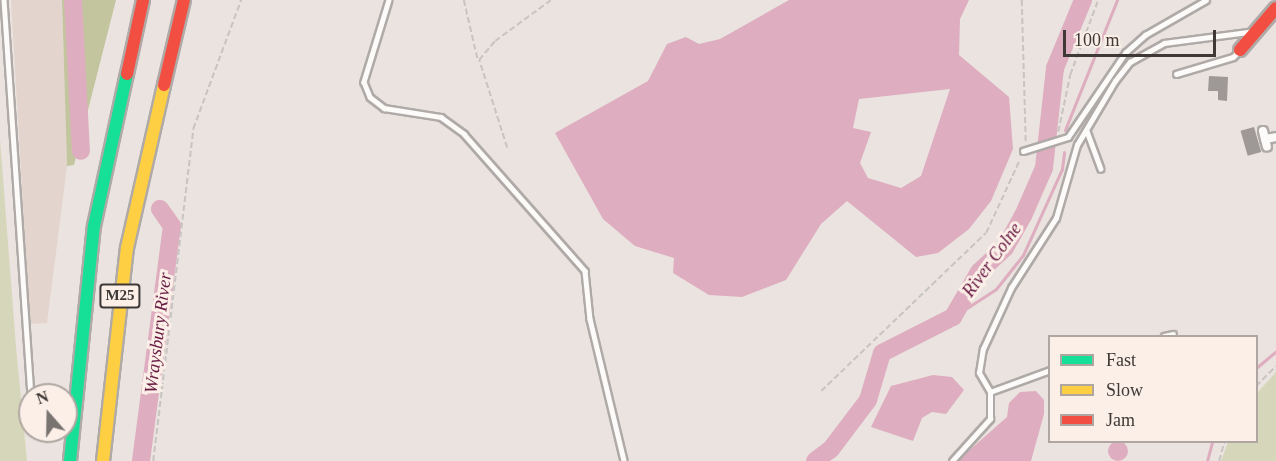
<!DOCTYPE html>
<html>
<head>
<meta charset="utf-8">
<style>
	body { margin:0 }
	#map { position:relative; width:1276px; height:461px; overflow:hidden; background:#eae3df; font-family:Georgia,serif }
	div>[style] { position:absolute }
	.built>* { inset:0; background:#e3d5ce }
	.green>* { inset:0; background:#d6d7ba }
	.forest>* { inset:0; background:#c3c59f }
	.water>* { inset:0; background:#deadbf }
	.round { border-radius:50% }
	.stream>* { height:3px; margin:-1.5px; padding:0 1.5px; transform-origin:1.5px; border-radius:1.5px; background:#deadbf }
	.river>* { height:18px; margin:-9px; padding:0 9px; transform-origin:9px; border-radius:9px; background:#deadbf }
	.building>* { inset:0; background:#9e9997; transform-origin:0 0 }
	.path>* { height:1.5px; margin-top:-0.75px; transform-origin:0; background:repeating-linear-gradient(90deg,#c7c4c2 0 6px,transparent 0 9px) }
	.roads { filter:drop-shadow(2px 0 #afaaa7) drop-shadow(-2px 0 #afaaa7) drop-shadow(0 2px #afaaa7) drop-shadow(0 -2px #afaaa7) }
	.lane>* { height:4.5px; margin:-2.25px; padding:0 2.25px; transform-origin:2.25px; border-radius:2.25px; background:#fcfbfa }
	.street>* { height:8px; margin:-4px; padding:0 4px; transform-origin:4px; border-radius:4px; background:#fcfbfa }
	.fast>* { height:12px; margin:-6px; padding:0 6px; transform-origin:6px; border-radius:6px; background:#16e098 }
	.slow>* { height:12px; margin:-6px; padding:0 6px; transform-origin:6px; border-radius:6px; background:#ffcf43 }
	.jam>* { height:12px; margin:-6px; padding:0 6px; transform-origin:6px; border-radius:6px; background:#f24e42 }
	span { translate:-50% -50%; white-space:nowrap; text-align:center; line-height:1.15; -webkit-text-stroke:6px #fbefe8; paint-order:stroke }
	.shield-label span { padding:2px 4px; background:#fbefe8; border:2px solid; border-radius:4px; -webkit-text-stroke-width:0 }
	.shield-label { font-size:15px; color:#3e3936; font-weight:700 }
	.water-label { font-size:18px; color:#671941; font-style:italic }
	.legend { position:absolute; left:1048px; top:335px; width:210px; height:108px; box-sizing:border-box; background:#fbefe8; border:2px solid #afa6a1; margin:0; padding:8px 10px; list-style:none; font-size:18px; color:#3e3936 }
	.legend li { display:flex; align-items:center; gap:12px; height:30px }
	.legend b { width:30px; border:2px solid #afa6a1 }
	.north { position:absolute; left:18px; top:383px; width:60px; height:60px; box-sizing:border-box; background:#fbefe8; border:2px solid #afa6a1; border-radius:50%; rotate:340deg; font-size:16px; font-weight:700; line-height:24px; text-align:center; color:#3e3936 }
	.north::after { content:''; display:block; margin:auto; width:21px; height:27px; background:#7a7471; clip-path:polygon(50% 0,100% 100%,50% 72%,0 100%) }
	.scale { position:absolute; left:1063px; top:30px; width:153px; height:27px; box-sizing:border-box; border:3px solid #3e3936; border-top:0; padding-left:8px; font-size:18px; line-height:21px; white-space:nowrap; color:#3e3936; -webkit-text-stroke:4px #fbefe8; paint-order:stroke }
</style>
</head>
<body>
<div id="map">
	<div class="built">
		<div style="clip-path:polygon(11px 0,62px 0,67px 166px,47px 323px,30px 324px)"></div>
	</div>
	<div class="green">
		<div style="clip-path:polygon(0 139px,16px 347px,27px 461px,0 461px)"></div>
		<div style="clip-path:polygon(1276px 372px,1276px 461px,1221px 461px,1228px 442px,1256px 442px,1257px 393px)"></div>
	</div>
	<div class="forest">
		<div style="clip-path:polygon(62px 0,116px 0,74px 165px,67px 166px)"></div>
	</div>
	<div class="water">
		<div style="clip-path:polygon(evenodd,789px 0,969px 0,960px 19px,959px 55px,1009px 97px,1013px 149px,991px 201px,969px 229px,938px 253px,916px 257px,847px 201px,821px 224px,786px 280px,742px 297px,709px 295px,673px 273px,674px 258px,635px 246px,603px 219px,555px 133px,648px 81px,667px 44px,686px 37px,699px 44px,720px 39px,789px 0,950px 89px,921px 176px,901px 188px,868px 178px,860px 163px,871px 132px,853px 128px,859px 99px,950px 89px)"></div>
		<div style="clip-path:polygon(933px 375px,952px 377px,964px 390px,946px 414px,932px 412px,922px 418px,913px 441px,871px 427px,891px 386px)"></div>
		<div style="clip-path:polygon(1036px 391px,1044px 400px,1044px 414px,1031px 461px,957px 461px,1007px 417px,1009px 403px,1020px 392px)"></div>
		<div class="round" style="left:1108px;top:441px;width:20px;height:20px"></div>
	</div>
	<div class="stream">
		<div style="left:1065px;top:130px;width:140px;rotate:-68.2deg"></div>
		<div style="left:953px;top:317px;width:51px;rotate:-33.1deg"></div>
		<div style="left:996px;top:289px;width:43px;rotate:-51.5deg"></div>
		<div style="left:1023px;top:255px;width:94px;rotate:-65.6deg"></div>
		<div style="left:1062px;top:169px;width:17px;rotate:-83deg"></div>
		<div style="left:1256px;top:368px;width:26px;rotate:-40deg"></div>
		<div style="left:1207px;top:461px;width:20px;rotate:-75deg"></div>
	</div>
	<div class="river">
		<div style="left:73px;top:0;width:151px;rotate:87deg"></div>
		<div style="left:141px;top:461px;width:237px;rotate:-82.5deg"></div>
		<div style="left:172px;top:226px;width:21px;rotate:-125deg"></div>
		<div style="left:815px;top:461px;width:20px;rotate:-37deg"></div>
		<div style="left:831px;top:449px;width:61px;rotate:-52.9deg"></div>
		<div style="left:868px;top:400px;width:49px;rotate:-73.4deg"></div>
		<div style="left:882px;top:353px;width:80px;rotate:-26.9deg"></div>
		<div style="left:953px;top:317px;width:52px;rotate:-60deg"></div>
		<div style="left:979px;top:272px;width:35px;rotate:-43deg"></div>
		<div style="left:1005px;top:248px;width:37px;rotate:-61deg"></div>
		<div style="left:1023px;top:216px;width:52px;rotate:-66.4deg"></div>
		<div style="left:1044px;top:168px;width:101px;rotate:-83.7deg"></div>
		<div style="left:1055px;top:68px;width:74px;rotate:-67.6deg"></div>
	</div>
	<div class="building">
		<div style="clip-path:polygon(1209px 76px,1228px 77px,1227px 101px,1218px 100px,1218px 91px,1208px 91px)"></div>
		<div style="left:1254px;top:127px;width:26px;height:14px;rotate:74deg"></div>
	</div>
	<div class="path">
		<div style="left:464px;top:0;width:62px;rotate:76.9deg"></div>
		<div style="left:1022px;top:0;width:143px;rotate:88.4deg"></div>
		<div style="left:1058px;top:132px;width:58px;rotate:-78.1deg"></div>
		<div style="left:1070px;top:75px;width:80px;rotate:-69.5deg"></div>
		<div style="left:507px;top:148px;width:92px;rotate:-107.7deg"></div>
		<div style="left:479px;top:60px;width:25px;rotate:-50deg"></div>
		<div style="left:495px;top:41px;width:69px;rotate:-36.2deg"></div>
		<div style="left:1256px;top:386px;width:28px;rotate:-45deg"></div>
		<div style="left:821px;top:391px;width:228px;rotate:-43.8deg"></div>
		<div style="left:986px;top:233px;width:81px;rotate:-65.3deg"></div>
		<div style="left:153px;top:461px;width:334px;rotate:-83.1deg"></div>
		<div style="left:193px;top:129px;width:138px;rotate:-69.6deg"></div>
		<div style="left:1219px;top:461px;width:20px;rotate:-75deg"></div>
	</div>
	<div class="roads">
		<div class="lane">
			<div style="left:4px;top:0;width:396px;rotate:86.1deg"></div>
			<div style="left:389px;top:0;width:86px;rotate:107deg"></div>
			<div style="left:364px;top:82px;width:16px;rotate:68deg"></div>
			<div style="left:370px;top:97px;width:18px;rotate:38deg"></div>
			<div style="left:384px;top:108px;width:58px;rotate:9deg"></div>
			<div style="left:441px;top:117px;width:29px;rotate:36deg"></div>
			<div style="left:464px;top:134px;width:183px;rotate:48.5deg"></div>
			<div style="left:585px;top:271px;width:48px;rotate:84.1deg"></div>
			<div style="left:590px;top:319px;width:146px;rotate:76.5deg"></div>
			<div style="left:1176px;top:74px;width:59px;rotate:-16.6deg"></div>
			<div style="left:1233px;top:57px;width:10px;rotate:-45deg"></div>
			<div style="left:1087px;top:131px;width:40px;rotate:69.8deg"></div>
			<div style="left:1023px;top:151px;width:47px;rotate:-17.3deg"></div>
			<div style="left:1068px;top:137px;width:102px;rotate:-55.8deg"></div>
			<div style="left:1125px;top:53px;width:27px;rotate:-42deg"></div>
			<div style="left:1145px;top:35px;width:70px;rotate:-29.8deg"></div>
			<div style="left:1164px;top:336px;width:9px;rotate:-13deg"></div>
			<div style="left:990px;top:392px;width:64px;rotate:-20.1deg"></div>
			<div style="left:952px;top:461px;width:57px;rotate:-47.9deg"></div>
			<div style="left:990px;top:419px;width:27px;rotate:-90deg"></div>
			<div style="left:990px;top:392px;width:22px;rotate:-120deg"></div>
			<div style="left:979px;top:373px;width:24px;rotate:-81deg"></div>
			<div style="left:983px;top:349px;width:67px;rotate:-65.3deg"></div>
			<div style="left:1011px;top:288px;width:83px;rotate:-57.3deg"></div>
			<div style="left:1056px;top:218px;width:76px;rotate:-74deg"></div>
			<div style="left:1077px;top:145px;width:74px;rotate:-59.3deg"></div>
			<div style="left:1115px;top:81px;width:24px;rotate:-52deg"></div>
			<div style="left:1130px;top:62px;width:39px;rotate:-29deg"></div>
			<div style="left:1164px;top:43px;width:92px;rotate:-7.5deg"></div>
		</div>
		<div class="street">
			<div style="left:1263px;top:131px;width:16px;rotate:76deg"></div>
			<div style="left:1265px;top:139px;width:11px;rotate:-10deg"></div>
		</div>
		<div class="fast">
			<div style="left:70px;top:461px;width:236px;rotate:-84.2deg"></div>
			<div style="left:94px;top:226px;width:156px;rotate:-77.8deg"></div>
		</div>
		<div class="slow">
			<div style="left:103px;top:461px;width:214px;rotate:-83.6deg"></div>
			<div style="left:127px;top:248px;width:167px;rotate:-77.2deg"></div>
		</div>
		<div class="jam">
			<div style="left:1240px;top:50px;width:55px;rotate:-49.4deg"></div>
			<div style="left:127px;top:74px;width:76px;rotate:-77.8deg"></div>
			<div style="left:164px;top:85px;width:87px;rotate:-76.8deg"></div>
		</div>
	</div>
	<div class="shield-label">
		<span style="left:120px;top:296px">M25</span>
	</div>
	<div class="water-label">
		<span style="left:992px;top:260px;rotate:-54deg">River Colne</span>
		<span style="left:158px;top:333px;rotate:-83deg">Wraysbury River</span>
	</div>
	<ul class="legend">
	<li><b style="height:8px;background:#16e098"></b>Fast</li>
	<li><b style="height:8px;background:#ffcf43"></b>Slow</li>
	<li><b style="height:8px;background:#f24e42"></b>Jam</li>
	</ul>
	<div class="north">N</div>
	<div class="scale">100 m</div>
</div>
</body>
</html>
